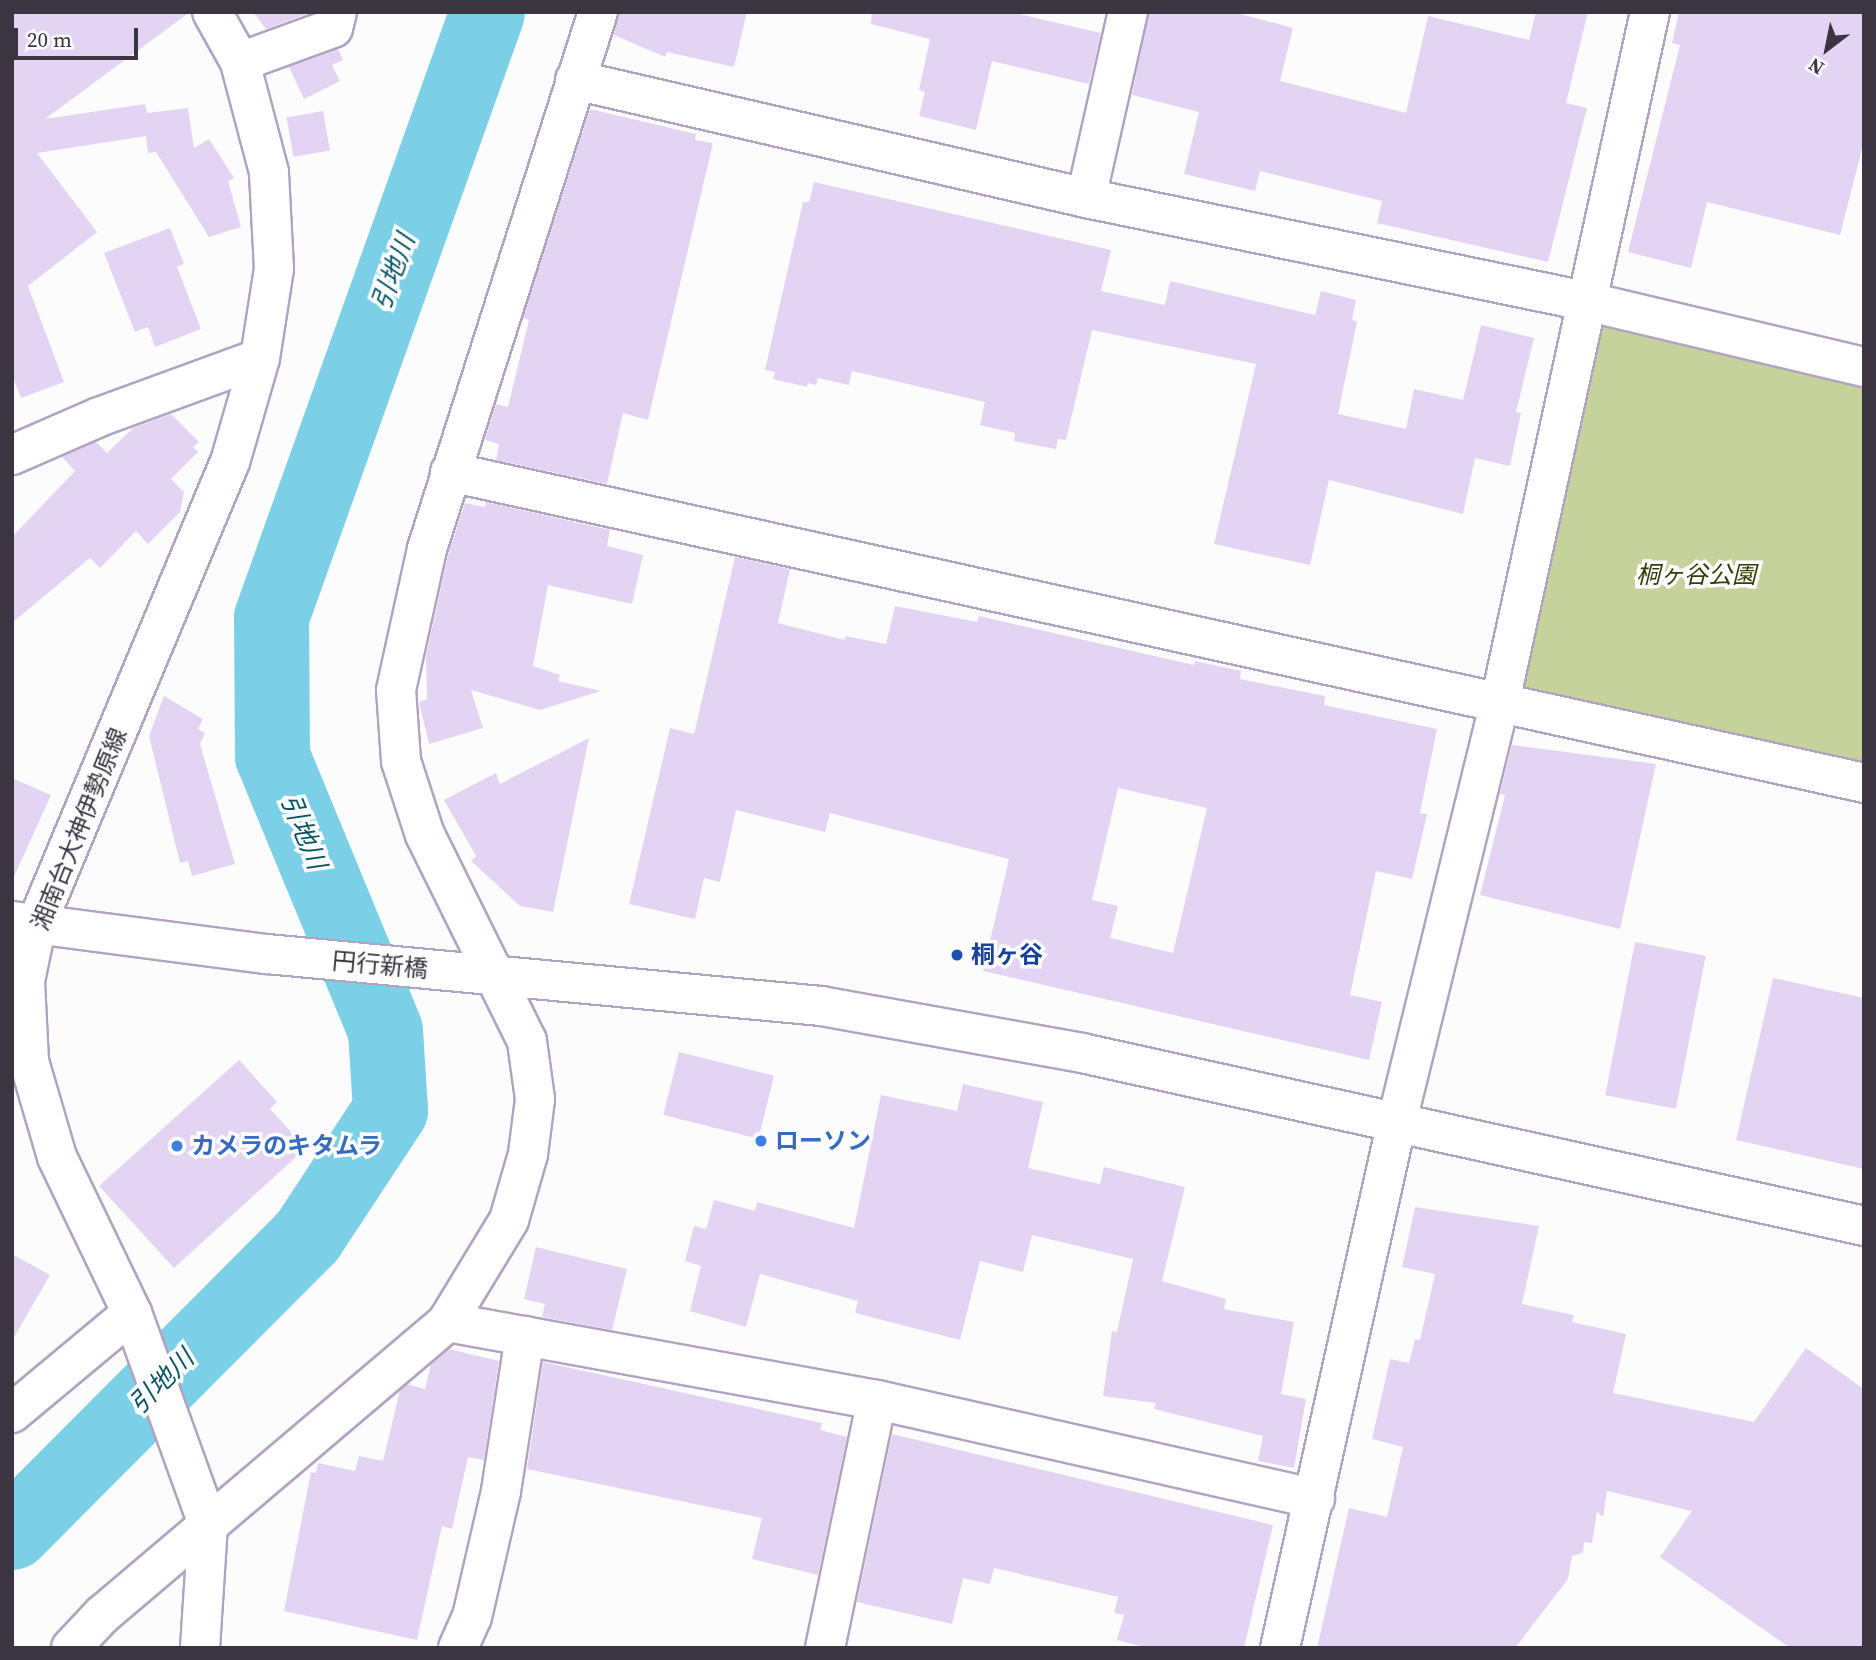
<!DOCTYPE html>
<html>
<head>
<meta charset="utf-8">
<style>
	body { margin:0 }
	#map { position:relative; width:1876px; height:1660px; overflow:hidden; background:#fcfcfc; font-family:"Source Serif 4","Noto Sans JP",serif }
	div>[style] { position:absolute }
	.green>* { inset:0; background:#c5d29c }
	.river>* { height:75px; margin:-37.5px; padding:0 37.5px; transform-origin:37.5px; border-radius:37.5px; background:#7bd0e7 }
	.building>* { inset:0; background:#e3d4f3; transform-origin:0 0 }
	.roads { filter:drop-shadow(2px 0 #b2a3c1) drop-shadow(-2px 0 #b2a3c1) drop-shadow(0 2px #b2a3c1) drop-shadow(0 -2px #b2a3c1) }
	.street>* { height:38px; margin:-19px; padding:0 19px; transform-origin:19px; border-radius:19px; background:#fff }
	.secondary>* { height:38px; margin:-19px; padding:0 19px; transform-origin:19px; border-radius:19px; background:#fff }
	.dots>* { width:19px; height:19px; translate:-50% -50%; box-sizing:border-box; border:4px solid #fcfcfc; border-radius:50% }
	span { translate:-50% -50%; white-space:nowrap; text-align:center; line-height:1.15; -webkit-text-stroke:7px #fcfcfc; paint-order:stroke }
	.park-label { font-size:24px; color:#343d0b; font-style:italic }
	.street-label { font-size:24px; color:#3b3541 }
	.transit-label { font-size:24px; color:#164399; font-weight:700 }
	.left { translate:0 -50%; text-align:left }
	.shop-label { font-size:24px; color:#366cbe; font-weight:700 }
	.water-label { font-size:26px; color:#085464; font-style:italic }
	.frame { position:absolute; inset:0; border:14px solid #3b3541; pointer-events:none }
	.north { position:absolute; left:1792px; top:14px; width:70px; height:70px; -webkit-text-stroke:5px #fcfcfc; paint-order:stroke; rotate:212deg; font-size:19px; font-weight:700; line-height:28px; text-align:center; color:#3b3541 }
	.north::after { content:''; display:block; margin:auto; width:24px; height:32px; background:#3b3541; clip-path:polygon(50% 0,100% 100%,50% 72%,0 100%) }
	.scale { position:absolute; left:14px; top:28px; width:124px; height:32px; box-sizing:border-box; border:4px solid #3b3541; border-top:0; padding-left:9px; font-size:21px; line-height:24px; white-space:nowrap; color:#3b3541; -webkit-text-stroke:5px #fcfcfc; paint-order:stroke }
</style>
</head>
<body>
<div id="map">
	<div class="green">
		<div style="clip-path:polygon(1585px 301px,1864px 367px,1864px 783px,1500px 702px)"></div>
	</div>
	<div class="river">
		<div style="left:12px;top:1532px;width:418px;rotate:-45.1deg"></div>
		<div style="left:307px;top:1236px;width:151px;rotate:-56.6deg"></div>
		<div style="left:390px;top:1110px;width:80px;rotate:-93.6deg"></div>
		<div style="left:385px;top:1030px;width:296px;rotate:-112.4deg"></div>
		<div style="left:272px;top:756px;width:139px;rotate:-90.4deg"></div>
		<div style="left:271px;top:617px;width:642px;rotate:-70.35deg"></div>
	</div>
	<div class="building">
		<div style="clip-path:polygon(12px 12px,190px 12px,45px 119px,145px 104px,147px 113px,188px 108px,194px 148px,209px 139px,234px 178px,228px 181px,241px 227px,209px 237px,156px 152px,148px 153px,146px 136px,37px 153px,97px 232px,28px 286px,64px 382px,21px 398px,12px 375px)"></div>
		<div style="clip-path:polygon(253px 12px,312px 12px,266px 29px)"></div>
		<div style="clip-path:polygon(619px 12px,747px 12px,734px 67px,667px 52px,665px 57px,614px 35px)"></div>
		<div style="clip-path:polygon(872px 12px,1011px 12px,1101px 33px,1089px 84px,992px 61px,976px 130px,919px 116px,925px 92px,919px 90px,930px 39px,871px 24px)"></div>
		<div style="clip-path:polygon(1149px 12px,1233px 12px,1293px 28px,1280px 81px,1406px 113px,1428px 16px,1529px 40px,1536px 12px,1588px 12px,1566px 103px,1587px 108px,1548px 262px,1377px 223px,1382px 201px,1260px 171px,1255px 191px,1184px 174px,1199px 112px,1132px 95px)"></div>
		<div style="clip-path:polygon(1679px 12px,1864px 12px,1864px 141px,1840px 235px,1707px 202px,1691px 268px,1628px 252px,1680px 45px,1672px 43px)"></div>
		<div style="clip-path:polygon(338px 49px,343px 60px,332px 65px,340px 81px,304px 99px,289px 67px)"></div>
		<div style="clip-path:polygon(590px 109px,696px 134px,695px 140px,713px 143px,648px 420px,623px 413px,607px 484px,496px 460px,499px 444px,485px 440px,496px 404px,508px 407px,529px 320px,523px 318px)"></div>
		<div style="left:323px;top:111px;width:40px;height:37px;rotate:80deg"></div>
		<div style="clip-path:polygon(814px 182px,1111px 250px,1101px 291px,1165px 305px,1170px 281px,1315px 315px,1321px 291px,1356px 300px,1352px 320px,1357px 322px,1338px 414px,1406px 429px,1414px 389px,1463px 400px,1481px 325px,1534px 338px,1516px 412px,1521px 413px,1510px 466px,1475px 458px,1463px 514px,1329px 480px,1310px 565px,1214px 544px,1256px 364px,1092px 330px,1066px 440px,1058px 439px,1056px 449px,1014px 441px,1015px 433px,980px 425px,985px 402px,852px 371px,849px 385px,818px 378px,816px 385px,808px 383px,807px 387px,773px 379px,775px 372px,765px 370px,803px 202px,809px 202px)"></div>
		<div style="clip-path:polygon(170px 228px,184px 264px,177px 267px,201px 329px,155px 347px,148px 327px,135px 332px,104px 253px)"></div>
		<div style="clip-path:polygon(171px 414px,199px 442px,193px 447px,198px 452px,171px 479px,184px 492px,180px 512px,148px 544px,136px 531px,100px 568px,90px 558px,12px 623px,12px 537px,75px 471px,62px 457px,96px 442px,107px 453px,133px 428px)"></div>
		<div style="clip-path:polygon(486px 502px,610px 530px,607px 546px,643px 555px,632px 604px,548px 585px,533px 666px,560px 675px,558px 681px,601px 691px,540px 710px,471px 690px,483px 728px,429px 744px,419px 702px,427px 699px,426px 656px,448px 555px,465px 503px,485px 507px)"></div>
		<div style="clip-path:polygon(evenodd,735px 557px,790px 569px,778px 623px,845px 640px,845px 636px,886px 644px,895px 606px,977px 622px,979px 616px,1194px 665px,1195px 661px,1241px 671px,1240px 679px,1325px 696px,1324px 705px,1437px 729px,1420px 813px,1427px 814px,1412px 879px,1376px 871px,1350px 995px,1382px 1002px,1369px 1060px,983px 971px,1009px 859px,830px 813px,825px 832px,736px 810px,720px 882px,704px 878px,695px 919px,629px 904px,670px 728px,694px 734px,735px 557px,1118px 788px,1207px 808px,1173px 953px,1110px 938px,1118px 906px,1092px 900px,1118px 788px)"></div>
		<div style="clip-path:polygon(164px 696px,203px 719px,198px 729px,205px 733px,200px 744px,235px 864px,192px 876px,188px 861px,180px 863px,149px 736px)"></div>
		<div style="clip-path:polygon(589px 738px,553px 912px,520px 906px,471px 861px,476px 856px,444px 800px,496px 773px,500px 784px)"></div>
		<div style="clip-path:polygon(1512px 745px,1656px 764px,1620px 929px,1480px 895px,1505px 795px,1500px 794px)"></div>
		<div style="clip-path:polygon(12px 778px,51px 795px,12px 881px)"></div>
		<div style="left:1635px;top:942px;width:72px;height:156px;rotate:11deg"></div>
		<div style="clip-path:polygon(1773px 978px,1864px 998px,1864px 1169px,1736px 1140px)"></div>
		<div style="left:679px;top:1052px;width:98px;height:65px;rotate:14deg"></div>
		<div style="clip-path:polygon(239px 1060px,277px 1102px,270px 1109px,306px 1148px,174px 1268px,99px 1186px)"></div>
		<div style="clip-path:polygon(963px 1084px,1043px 1102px,1028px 1168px,1100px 1184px,1104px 1167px,1185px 1187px,1162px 1281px,1226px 1299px,1224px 1309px,1294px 1322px,1281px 1394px,1306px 1399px,1294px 1468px,1258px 1461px,1263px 1436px,1154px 1409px,1156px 1403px,1103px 1396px,1112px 1331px,1117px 1332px,1133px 1259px,1032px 1235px,1023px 1272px,980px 1261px,960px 1340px,855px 1313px,858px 1301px,760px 1274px,746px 1327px,690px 1311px,701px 1266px,685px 1261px,694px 1226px,706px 1229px,714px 1200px,755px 1211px,757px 1202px,854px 1228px,881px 1095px,957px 1111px)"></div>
		<div style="clip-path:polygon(1415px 1207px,1539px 1226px,1522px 1304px,1574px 1315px,1572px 1322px,1626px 1334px,1613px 1393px,1754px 1422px,1806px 1348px,1864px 1389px,1864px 1648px,1790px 1648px,1660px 1557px,1692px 1511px,1607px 1491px,1603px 1517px,1597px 1512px,1592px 1543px,1584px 1542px,1583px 1553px,1572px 1556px,1568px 1579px,1515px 1648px,1317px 1648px,1349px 1508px,1387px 1517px,1403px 1447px,1372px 1439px,1390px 1359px,1409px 1363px,1415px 1339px,1420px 1340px,1435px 1274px,1402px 1267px)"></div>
		<div style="clip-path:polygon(536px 1247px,627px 1269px,612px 1330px,542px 1317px,545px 1304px,524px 1299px)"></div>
		<div style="clip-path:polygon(12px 1254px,50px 1275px,12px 1341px)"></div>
		<div style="clip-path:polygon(449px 1349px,499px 1361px,484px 1460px,468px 1457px,452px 1529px,442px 1526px,417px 1640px,284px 1611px,311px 1472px,316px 1473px,318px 1463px,355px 1471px,359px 1456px,383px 1461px,400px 1390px,407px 1384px,425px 1389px,431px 1364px)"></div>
		<div style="clip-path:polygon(543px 1362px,822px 1423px,820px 1430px,847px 1437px,818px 1575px,752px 1559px,762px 1518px,527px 1469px)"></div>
		<div style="clip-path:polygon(892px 1434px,1273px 1525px,1244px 1648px,1148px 1648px,1117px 1640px,1124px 1615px,1114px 1613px,1118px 1597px,994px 1568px,990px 1584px,963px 1578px,952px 1624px,857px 1602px)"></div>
	</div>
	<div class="roads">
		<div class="street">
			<div style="left:240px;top:62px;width:99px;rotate:-20.1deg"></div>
			<div style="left:333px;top:28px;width:16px;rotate:-76deg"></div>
			<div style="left:575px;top:80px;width:524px;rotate:13deg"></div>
			<div style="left:1086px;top:198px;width:510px;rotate:11.66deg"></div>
			<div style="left:1585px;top:301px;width:287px;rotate:13.3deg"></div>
			<div style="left:1086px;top:198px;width:191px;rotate:-77.3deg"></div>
			<div style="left:12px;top:455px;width:95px;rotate:-23.6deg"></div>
			<div style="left:99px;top:417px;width:171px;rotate:-20.1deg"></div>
			<div style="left:450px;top:472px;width:1448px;rotate:12.4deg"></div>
			<div style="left:1397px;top:1121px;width:431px;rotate:-76.2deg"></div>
			<div style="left:1500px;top:702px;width:706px;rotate:-77.74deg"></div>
			<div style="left:447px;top:1322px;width:437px;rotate:10.3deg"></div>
			<div style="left:877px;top:1400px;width:449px;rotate:12.7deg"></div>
			<div style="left:12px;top:1413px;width:156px;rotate:-39.8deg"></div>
			<div style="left:71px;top:1648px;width:45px;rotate:-46.8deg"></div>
			<div style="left:102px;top:1615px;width:453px;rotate:-40.3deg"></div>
			<div style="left:447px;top:1322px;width:119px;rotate:-58.7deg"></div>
			<div style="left:509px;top:1220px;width:69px;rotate:-73.9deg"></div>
			<div style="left:528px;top:1154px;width:55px;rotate:-82.7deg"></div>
			<div style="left:535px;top:1099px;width:59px;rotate:-97.9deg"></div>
			<div style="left:527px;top:1041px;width:230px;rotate:-116.3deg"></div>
			<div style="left:425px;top:835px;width:78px;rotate:-108deg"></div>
			<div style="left:401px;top:761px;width:71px;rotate:-94deg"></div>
			<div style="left:396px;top:690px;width:144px;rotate:-77.6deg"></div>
			<div style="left:427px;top:549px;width:564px;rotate:-72.34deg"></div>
			<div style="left:458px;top:1648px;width:34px;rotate:-66deg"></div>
			<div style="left:472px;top:1617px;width:129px;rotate:-77deg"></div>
			<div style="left:501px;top:1491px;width:157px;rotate:-81.2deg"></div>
			<div style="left:825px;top:1648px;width:253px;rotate:-78.2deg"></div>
		</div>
		<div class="secondary">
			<div style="left:12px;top:921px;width:257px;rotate:7.4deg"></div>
			<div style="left:267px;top:954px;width:556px;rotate:5.36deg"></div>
			<div style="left:821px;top:1006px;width:265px;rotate:10.2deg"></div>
			<div style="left:1082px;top:1053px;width:801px;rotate:12.47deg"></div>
			<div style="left:200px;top:1648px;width:124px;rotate:-86.3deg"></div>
			<div style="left:208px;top:1524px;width:224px;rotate:-109.8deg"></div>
			<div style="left:132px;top:1313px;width:173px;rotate:-115.7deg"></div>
			<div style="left:57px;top:1157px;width:100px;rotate:-106.3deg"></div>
			<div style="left:29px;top:1061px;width:80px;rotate:-92.9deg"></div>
			<div style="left:25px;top:981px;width:59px;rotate:-78.3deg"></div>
			<div style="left:37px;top:923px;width:500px;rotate:-67.3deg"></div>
			<div style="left:230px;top:462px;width:108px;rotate:-73.9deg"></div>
			<div style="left:260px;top:358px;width:90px;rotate:-81.1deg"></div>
			<div style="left:274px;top:269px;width:97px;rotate:-93deg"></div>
			<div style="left:269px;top:172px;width:114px;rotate:-104.8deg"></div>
			<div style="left:240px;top:62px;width:57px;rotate:-119.2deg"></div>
			<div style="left:1280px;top:1648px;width:540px;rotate:-77.48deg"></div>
		</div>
	</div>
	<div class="dots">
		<div style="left:957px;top:955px;background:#1a4fb4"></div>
		<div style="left:761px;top:1141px;background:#3f7fe0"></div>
		<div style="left:177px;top:1146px;background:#3f7fe0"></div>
	</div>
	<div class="park-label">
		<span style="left:1696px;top:575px">桐ヶ谷公園</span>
	</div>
	<div class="street-label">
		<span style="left:79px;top:829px;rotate:-68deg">湘南台大神伊勢原線</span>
		<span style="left:380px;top:965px;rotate:5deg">円行新橋</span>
	</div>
	<div class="transit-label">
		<span class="left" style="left:971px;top:955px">桐ヶ谷</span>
	</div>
	<div class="shop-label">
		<span class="left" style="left:775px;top:1141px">ローソン</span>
		<span class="left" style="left:191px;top:1146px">カメラのキタムラ</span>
	</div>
	<div class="water-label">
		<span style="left:394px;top:272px;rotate:-70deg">引地川</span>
		<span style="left:303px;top:832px;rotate:68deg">引地川</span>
		<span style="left:162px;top:1382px;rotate:-45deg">引地川</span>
	</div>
	<div class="frame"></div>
	<div class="north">N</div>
	<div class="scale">20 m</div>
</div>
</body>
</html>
